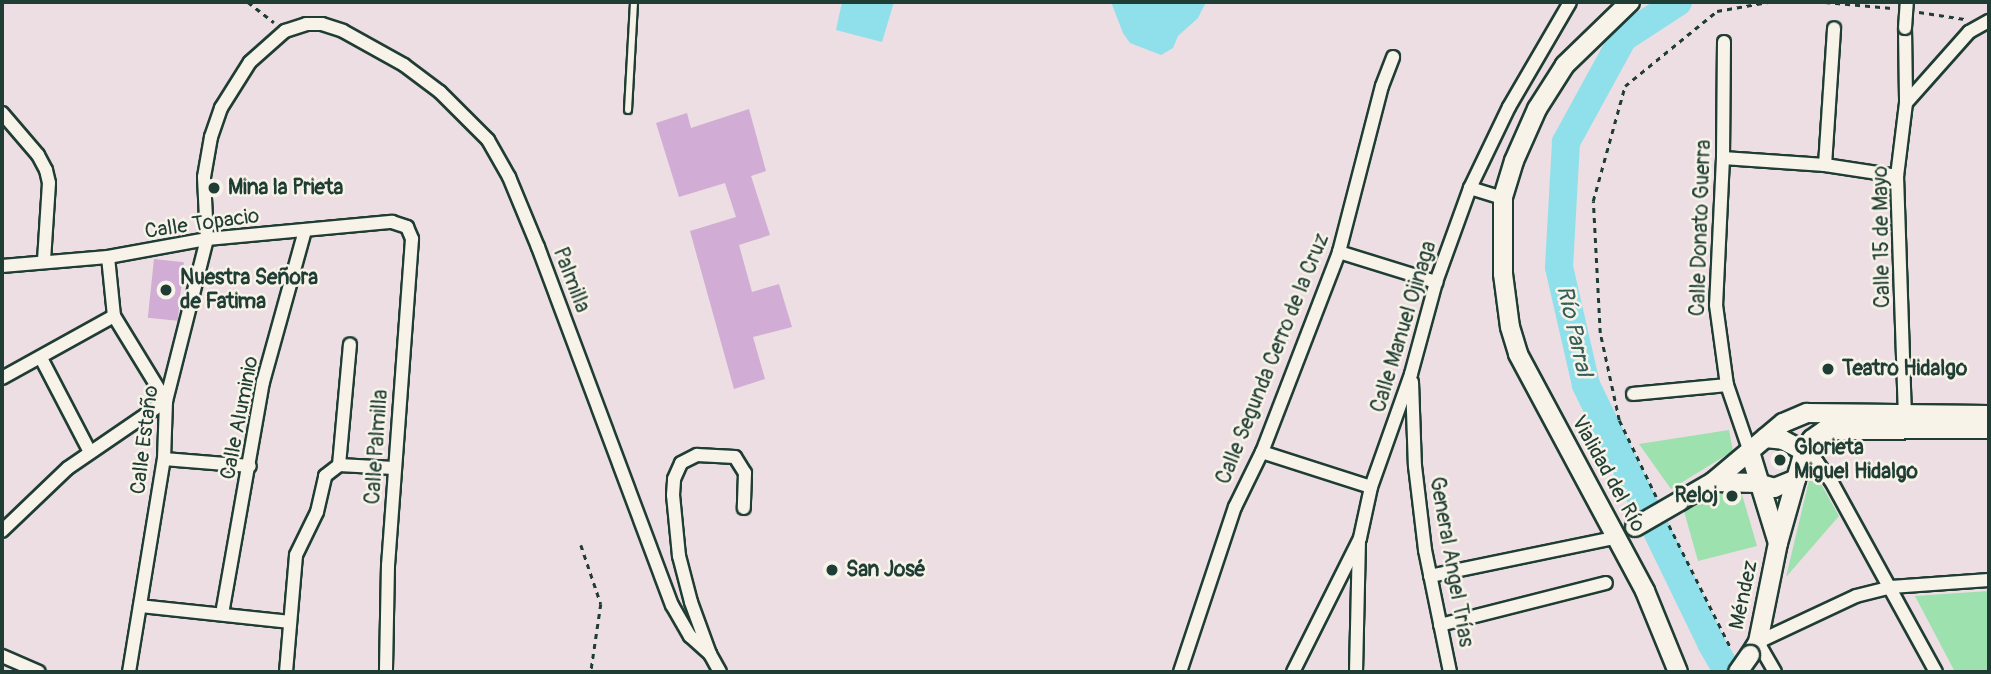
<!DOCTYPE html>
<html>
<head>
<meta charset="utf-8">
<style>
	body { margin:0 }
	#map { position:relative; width:1991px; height:674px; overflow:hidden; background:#ecdee2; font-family:Pangolin,sans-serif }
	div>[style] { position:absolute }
	.green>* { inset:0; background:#9ce1ae }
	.water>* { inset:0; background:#8fe0eb }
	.river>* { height:28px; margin:-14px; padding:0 14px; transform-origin:14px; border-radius:14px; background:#8fe0eb }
	.building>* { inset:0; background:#d1acd5; transform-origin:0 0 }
	.path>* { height:2.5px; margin-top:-1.25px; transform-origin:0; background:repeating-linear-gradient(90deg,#1f3d34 0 5px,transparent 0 10px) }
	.roads { filter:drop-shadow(2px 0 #1f3d34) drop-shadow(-2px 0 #1f3d34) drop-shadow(0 2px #1f3d34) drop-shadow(0 -2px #1f3d34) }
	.lane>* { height:6px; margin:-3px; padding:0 3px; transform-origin:3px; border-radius:3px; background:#f7f3e8 }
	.street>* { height:12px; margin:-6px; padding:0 6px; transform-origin:6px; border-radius:6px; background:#f7f3e8 }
	.secondary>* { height:18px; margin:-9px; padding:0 9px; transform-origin:9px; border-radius:9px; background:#f7f3e8 }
	.bridges { filter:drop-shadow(2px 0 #1f3d34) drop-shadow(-2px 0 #1f3d34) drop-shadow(0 2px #1f3d34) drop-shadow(0 -2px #1f3d34) }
	.street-bridge>* { height:12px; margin:-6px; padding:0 6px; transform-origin:6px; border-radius:6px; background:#f7f3e8 }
	.secondary-bridge>* { height:18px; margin:-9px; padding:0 9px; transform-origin:9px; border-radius:9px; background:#f7f3e8 }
	.dots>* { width:19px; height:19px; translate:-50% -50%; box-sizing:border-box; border:4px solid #f7f3e8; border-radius:50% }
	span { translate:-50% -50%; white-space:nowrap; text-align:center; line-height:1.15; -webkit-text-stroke:5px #f7f3e8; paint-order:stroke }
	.poi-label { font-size:21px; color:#1f3d34; font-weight:700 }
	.left { translate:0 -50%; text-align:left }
	.right { translate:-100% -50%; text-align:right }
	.street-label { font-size:21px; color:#1f3d34 }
	.water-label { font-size:23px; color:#355e59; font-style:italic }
	.frame { position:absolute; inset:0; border:4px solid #1f3d34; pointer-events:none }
</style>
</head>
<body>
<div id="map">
	<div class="green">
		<div style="clip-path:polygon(1729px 430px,1733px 451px,1671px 489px,1639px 444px)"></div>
		<div style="clip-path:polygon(1812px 468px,1839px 516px,1786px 577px)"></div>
		<div style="clip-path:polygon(1730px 490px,1741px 491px,1757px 546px,1698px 561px,1684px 511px)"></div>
		<div style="clip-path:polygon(1989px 591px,1989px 672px,1955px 672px,1915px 596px)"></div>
	</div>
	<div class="water">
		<div style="clip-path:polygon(842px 2px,894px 2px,882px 42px,836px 30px)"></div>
		<div style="clip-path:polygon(1111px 2px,1206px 2px,1198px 18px,1178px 36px,1173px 48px,1161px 55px,1130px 43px,1123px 33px)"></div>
	</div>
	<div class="river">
		<div style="left:1678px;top:2px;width:66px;rotate:146.8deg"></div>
		<div style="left:1623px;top:38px;width:119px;rotate:118.7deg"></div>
		<div style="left:1566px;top:142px;width:125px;rotate:93.2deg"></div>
		<div style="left:1559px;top:267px;width:121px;rotate:77.1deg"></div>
		<div style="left:1586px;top:385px;width:287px;rotate:64.1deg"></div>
		<div style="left:1711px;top:643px;width:34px;rotate:60deg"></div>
	</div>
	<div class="building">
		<div style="clip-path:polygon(749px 109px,766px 171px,751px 176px,770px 235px,739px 245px,752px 292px,779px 284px,792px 327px,753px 337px,765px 379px,734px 389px,690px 231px,736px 217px,725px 183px,679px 197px,656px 123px,687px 113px,691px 128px)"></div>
		<div style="left:154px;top:259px;width:30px;height:59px;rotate:6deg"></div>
	</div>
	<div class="path">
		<div style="left:248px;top:2px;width:33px;rotate:38deg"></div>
		<div style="left:1825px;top:2px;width:67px;rotate:5.1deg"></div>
		<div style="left:1919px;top:12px;width:46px;rotate:8.8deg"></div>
		<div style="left:1656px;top:497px;width:85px;rotate:-115.7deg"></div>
		<div style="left:1619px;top:420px;width:89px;rotate:-102.3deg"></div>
		<div style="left:1600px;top:333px;width:132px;rotate:-93deg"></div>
		<div style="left:1593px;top:201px;width:119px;rotate:-74.5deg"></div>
		<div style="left:1625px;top:86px;width:119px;rotate:-39.2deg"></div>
		<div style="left:1717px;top:11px;width:52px;rotate:-10deg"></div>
		<div style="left:1669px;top:525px;width:140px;rotate:63.3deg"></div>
		<div style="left:581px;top:545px;width:62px;rotate:71.3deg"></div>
		<div style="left:601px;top:604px;width:69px;rotate:98.4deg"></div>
	</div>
	<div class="roads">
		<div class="lane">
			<div style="left:628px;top:110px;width:108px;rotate:-86.8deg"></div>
		</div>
		<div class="street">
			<div style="left:1905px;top:28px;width:75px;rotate:89.2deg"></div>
			<div style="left:1906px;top:103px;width:74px;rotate:97deg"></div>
			<div style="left:1897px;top:176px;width:243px;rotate:88.1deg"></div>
			<div style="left:1724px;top:42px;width:116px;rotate:90.5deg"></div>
			<div style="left:1723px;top:158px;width:147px;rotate:92.7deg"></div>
			<div style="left:1716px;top:305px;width:81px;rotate:82.2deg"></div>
			<div style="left:1727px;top:385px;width:71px;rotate:71.1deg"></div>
			<div style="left:1906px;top:103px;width:95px;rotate:-48.4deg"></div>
			<div style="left:1969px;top:32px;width:23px;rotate:-29deg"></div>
			<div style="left:2px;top:113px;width:55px;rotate:49.4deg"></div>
			<div style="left:38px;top:155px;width:17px;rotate:62deg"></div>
			<div style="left:46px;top:170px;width:13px;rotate:77deg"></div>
			<div style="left:49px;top:183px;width:78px;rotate:93.7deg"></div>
			<div style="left:1723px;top:158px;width:102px;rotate:3.9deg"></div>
			<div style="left:1825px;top:165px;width:73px;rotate:8.7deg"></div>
			<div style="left:1825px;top:165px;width:137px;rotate:-86.2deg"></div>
			<div style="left:1470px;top:188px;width:34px;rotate:17deg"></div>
			<div style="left:1339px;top:252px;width:102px;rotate:17.2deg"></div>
			<div style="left:108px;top:257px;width:59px;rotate:84.2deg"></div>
			<div style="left:114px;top:316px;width:100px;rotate:58.5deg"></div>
			<div style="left:2px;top:266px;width:106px;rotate:-4.9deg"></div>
			<div style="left:108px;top:257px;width:101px;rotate:-10.3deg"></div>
			<div style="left:207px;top:239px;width:186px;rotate:-5.3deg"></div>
			<div style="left:392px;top:222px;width:16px;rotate:18deg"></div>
			<div style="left:407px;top:227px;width:13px;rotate:67deg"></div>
			<div style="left:412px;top:239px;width:327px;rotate:94.2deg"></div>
			<div style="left:388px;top:565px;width:107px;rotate:91.1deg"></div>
			<div style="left:41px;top:358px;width:106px;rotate:62.5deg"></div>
			<div style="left:2px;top:378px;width:128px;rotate:-29deg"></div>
			<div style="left:1412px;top:382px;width:84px;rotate:88deg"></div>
			<div style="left:1415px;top:466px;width:85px;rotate:83.2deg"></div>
			<div style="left:1425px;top:550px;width:125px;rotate:78.4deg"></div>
			<div style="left:1633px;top:394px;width:94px;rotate:-5.5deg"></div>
			<div style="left:1804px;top:451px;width:17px;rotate:40deg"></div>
			<div style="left:1817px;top:462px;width:24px;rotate:54deg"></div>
			<div style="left:1831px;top:481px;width:218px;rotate:61.2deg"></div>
			<div style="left:1262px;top:452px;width:114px;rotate:17.8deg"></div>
			<div style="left:164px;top:459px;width:86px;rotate:4.7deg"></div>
			<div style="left:339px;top:465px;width:121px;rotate:-84.8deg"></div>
			<div style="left:2px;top:531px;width:91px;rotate:-43.7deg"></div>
			<div style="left:68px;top:468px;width:119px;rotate:-34.4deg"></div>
			<div style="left:1430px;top:576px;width:192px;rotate:-11.7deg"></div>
			<div style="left:140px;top:606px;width:150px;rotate:6.1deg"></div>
			<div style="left:222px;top:614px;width:236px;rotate:-80deg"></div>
			<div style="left:263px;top:382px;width:157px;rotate:-74.5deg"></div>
			<div style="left:1440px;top:625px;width:171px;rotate:-14.2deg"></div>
			<div style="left:2px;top:656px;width:40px;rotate:23.4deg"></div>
			<div style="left:129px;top:672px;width:216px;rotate:-80.7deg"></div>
			<div style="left:164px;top:459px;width:58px;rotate:-88deg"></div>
			<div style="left:166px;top:401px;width:167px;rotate:-75.8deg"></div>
			<div style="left:207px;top:239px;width:62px;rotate:-92.8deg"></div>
			<div style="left:204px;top:177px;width:41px;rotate:-80.1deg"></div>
			<div style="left:211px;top:137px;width:31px;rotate:-71deg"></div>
			<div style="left:221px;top:108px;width:54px;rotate:-57.8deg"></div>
			<div style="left:250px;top:62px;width:47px;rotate:-41.5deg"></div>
			<div style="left:285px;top:31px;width:22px;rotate:-18deg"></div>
			<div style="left:306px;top:24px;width:16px"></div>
			<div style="left:322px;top:24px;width:22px;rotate:18deg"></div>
			<div style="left:343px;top:31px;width:70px;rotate:29.1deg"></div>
			<div style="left:404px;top:65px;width:45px;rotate:36.9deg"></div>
			<div style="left:440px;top:92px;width:68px;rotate:45deg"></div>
			<div style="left:488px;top:140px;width:43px;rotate:60.4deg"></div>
			<div style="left:509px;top:177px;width:76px;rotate:67.5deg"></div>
			<div style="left:538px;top:247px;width:382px;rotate:69.5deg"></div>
			<div style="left:672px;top:605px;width:36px;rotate:60deg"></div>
			<div style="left:690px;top:636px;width:27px;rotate:42deg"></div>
			<div style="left:286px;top:672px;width:117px;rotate:-85.1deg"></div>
			<div style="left:296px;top:555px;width:48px;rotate:-64deg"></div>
			<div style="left:317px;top:512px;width:37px;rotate:-77deg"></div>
			<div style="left:325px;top:476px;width:18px;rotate:-38deg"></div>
			<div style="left:339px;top:465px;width:55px;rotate:3.1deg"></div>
			<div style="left:720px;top:672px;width:21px;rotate:-119deg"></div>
			<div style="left:710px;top:654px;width:55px;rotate:-110.1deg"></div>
			<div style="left:691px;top:602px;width:48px;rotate:-104.6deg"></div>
			<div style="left:679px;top:556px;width:61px;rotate:-95.6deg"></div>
			<div style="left:673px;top:495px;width:16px;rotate:-86deg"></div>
			<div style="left:674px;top:479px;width:17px;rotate:-66deg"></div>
			<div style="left:681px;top:463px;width:18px;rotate:-27deg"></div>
			<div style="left:697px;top:455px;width:38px;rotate:3deg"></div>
			<div style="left:735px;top:457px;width:19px;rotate:58deg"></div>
			<div style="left:745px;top:473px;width:35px;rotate:92deg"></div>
			<div style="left:1180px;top:672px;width:174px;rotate:-71.6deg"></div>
			<div style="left:1235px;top:507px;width:61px;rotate:-63.9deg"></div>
			<div style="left:1262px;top:452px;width:214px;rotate:-68.9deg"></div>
			<div style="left:1339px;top:252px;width:171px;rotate:-75.5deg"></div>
			<div style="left:1382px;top:86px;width:31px;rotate:-69deg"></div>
			<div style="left:1293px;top:672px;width:150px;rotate:-63.4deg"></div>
			<div style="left:1360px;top:538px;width:52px;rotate:-77.8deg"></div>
			<div style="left:1371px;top:487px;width:120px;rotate:-70.5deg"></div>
			<div style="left:1411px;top:374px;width:95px;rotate:-74.8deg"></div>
			<div style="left:1436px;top:282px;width:100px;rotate:-70.1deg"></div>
			<div style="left:1470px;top:188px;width:90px;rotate:-64.3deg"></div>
			<div style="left:1509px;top:107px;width:121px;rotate:-59.8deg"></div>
			<div style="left:1356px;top:672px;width:130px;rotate:-88.7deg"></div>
			<div style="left:1775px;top:672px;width:34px;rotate:-120deg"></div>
			<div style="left:1758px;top:642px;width:108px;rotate:-25.1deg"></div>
			<div style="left:1856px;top:596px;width:36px;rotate:-14deg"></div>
			<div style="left:1891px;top:587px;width:98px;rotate:-4.1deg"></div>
		</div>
		<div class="secondary">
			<div style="left:1630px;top:2px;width:91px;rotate:135.9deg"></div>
			<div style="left:1565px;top:65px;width:52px;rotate:122.5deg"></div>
			<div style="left:1537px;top:109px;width:57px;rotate:113.9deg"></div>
			<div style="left:1514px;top:161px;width:39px;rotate:107deg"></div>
			<div style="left:1503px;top:198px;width:76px;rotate:90deg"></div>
			<div style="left:1503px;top:274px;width:53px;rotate:82.5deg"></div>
			<div style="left:1510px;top:327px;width:28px;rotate:73deg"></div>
			<div style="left:1518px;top:354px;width:269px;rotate:61.8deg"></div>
			<div style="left:1645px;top:591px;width:87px;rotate:67.8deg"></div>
			<div style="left:1765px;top:438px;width:18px;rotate:6deg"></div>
			<div style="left:1783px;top:440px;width:24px;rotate:28deg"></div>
			<div style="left:1750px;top:452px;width:95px;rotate:72.9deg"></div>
			<div style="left:1713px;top:482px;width:45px;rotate:1.3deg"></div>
			<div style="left:1758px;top:483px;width:17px;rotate:17deg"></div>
			<div style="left:1774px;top:488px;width:24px;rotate:-22deg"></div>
			<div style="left:1680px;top:501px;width:38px;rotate:-30deg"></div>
			<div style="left:1713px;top:482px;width:92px;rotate:-40.1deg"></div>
			<div style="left:1783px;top:423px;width:26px;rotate:-23deg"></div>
			<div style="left:1807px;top:413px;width:182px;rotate:0.6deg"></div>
			<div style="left:1750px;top:655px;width:15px;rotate:-58deg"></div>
			<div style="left:1758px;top:642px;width:101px;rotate:-78.6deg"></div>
			<div style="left:1778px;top:543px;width:96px;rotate:-74.2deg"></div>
			<div style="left:1804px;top:451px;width:14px;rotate:-56deg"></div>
			<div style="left:1812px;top:439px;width:16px;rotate:-35deg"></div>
			<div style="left:1825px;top:430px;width:8px"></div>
			<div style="left:1833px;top:430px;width:156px;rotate:-0.4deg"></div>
		</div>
	</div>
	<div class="bridges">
		<div class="street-bridge">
			<div style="left:1905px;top:28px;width:26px;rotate:-86deg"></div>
		</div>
		<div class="secondary-bridge">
			<div style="left:1635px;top:527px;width:52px;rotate:-30deg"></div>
			<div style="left:1738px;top:672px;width:21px;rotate:-55deg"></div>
		</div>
	</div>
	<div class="dots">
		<div style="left:214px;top:188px;background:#1f3d34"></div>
		<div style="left:166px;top:290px;background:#1f3d34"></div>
		<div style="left:1828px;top:369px;background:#1f3d34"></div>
		<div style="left:1780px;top:460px;background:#1f3d34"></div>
		<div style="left:1732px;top:496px;background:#1f3d34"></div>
		<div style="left:832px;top:570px;background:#1f3d34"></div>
	</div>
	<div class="poi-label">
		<span class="left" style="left:228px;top:188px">Mina la Prieta</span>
		<span class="left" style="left:180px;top:290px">Nuestra Señora<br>de Fatima</span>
		<span class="left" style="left:1842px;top:369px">Teatro Hidalgo</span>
		<span class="left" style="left:1794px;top:460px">Glorieta<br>Miguel Hidalgo</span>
		<span class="right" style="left:1718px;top:496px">Reloj</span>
		<span class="left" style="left:846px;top:570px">San José</span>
	</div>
	<div class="street-label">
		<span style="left:202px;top:224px;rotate:-8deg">Calle Topacio</span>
		<span style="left:1701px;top:228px;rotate:-88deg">Calle Donato Guerra</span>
		<span style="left:1882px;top:237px;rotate:-91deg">Calle 15 de Mayo</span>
		<span style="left:571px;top:280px;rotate:69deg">Palmilla</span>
		<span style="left:1404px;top:327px;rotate:-73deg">Calle Manuel Ojinaga</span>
		<span style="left:1273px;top:359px;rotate:-68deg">Calle Segunda Cerro de la Cruz</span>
		<span style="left:240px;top:418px;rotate:-79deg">Calle Aluminio</span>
		<span style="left:145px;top:440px;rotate:-83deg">Calle Estaño</span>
		<span style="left:377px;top:447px;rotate:-86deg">Calle Palmilla</span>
		<span style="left:1608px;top:474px;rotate:61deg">Vialidad del Río</span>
		<span style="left:1451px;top:562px;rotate:80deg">General Angel Trías</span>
		<span style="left:1744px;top:595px;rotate:-78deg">Méndez</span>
	</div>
	<div class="water-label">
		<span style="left:1574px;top:331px;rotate:77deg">Río Parral</span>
	</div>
	<div class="frame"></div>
</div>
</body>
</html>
